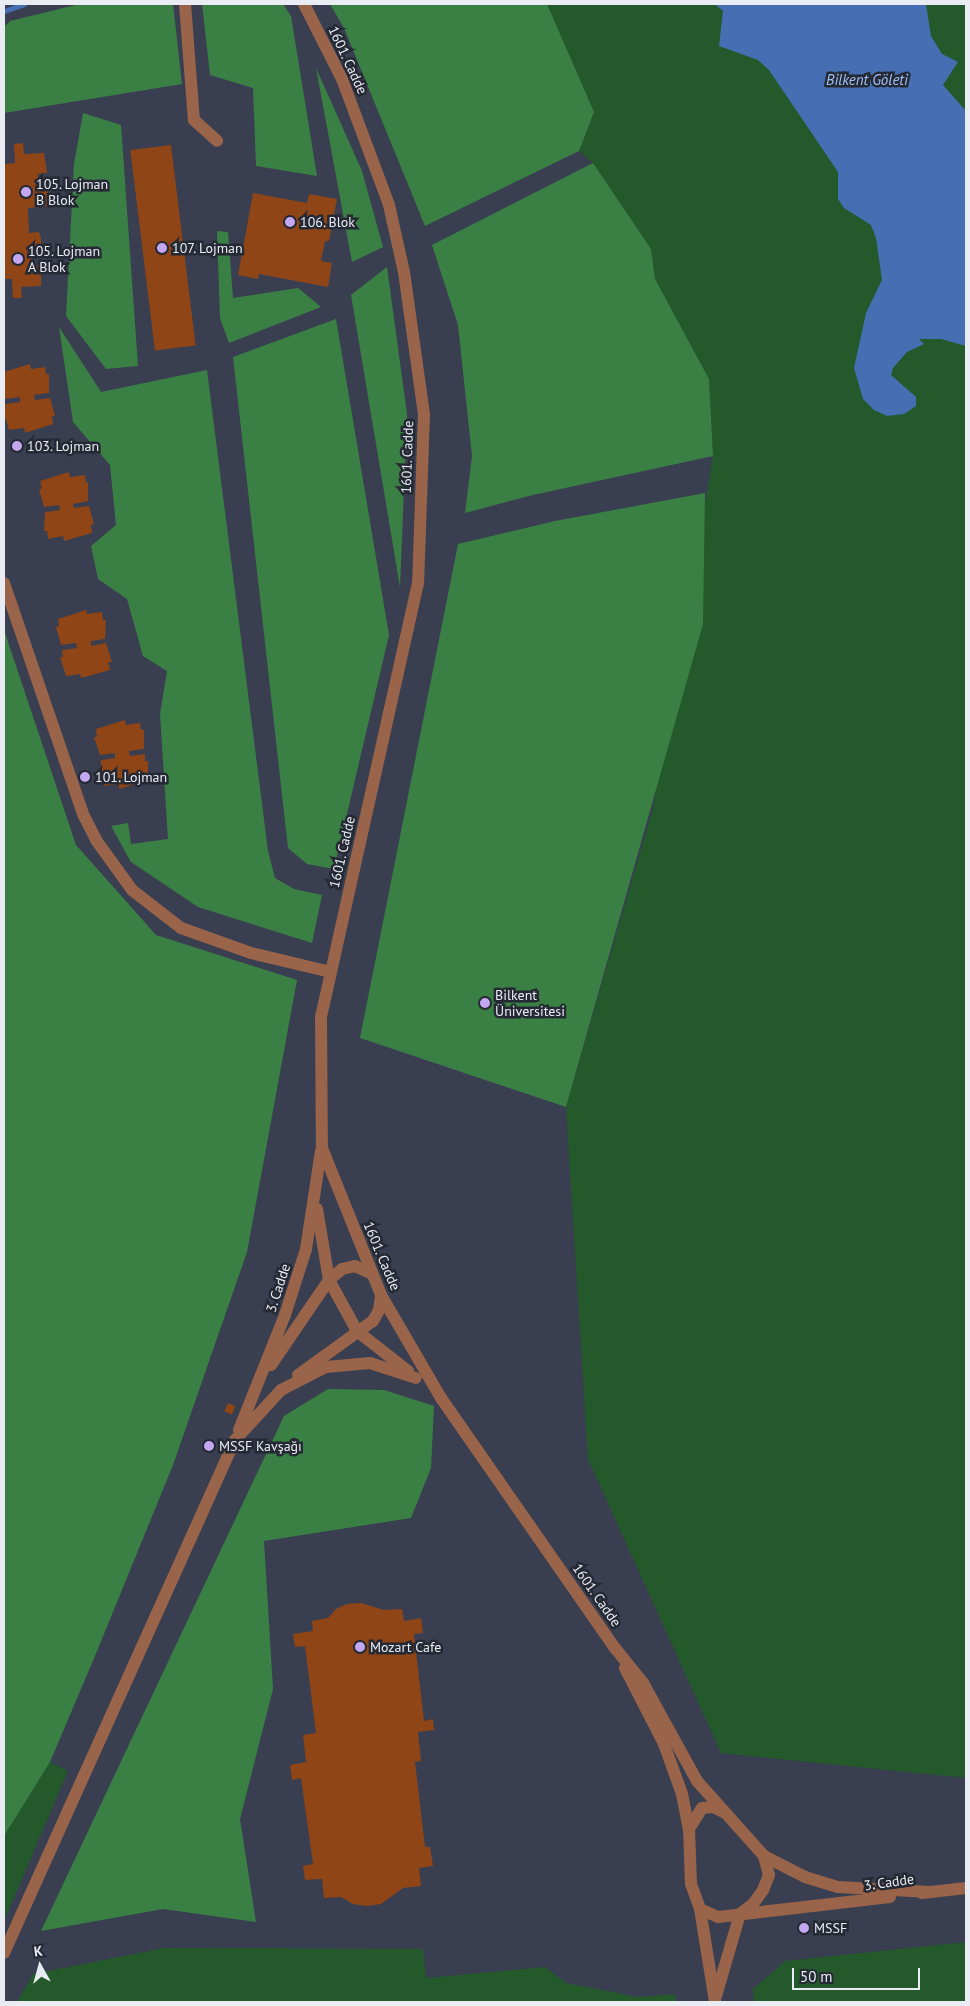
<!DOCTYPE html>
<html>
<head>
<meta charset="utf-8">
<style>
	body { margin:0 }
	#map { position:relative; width:970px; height:2006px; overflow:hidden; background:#2f333f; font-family:"PT Sans",sans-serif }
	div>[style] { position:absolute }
	.built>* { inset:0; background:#393f50; transform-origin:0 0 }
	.green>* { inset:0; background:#23592b }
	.forest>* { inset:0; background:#3a8044 }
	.water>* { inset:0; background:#456fb2 }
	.stream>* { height:5px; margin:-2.5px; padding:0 2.5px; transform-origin:2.5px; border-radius:2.5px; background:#456fb2 }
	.building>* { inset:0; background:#8f4515; transform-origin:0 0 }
	.minor>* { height:12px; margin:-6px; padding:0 6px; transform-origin:6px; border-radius:6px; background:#996449 }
	.dots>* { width:14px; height:14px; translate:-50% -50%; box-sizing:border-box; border:2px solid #252934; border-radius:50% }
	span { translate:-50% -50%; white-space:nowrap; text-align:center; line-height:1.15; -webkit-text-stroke:5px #252934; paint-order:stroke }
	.street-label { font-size:14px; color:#e9ecf3 }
	.poi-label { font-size:14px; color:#e9ecf3 }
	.left { translate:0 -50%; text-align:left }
	.water-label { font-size:15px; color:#9ec1f9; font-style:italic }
	.frame { position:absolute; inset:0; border:5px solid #e9ecf3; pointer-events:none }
	.north { position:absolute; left:15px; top:1941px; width:50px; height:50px; -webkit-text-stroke:4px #252934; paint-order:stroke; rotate:353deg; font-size:14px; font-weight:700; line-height:20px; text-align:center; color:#e9ecf3 }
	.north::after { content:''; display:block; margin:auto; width:18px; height:22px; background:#e9ecf3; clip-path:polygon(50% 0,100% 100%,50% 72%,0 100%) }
	.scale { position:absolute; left:792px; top:1968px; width:128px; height:22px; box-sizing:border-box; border:2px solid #e9ecf3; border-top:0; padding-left:6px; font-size:15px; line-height:18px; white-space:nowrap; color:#e9ecf3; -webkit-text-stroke:4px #252934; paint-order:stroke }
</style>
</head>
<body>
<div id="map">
	<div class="built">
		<div style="left:4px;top:4px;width:962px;height:1998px"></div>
	</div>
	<div class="green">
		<div style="clip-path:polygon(547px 4px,966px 4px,966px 1778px,721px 1753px,588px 1459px,566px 1107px,653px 809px,713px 456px,709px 379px,655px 279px,651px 249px,593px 163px,579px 151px,594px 112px)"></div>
		<div style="clip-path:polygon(50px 1762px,68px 1771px,4px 1921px,4px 1836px)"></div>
		<div style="clip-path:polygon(966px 1942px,966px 2002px,754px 2002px,753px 1989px,785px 1961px)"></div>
		<div style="clip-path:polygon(164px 1948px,423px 1949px,426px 1978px,545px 1967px,566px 1983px,638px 1997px,675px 1994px,676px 2002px,17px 2002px,33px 1974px)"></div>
	</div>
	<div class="forest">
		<div style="clip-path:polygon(80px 4px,173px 4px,182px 84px,4px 113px,4px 27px,10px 21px)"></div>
		<div style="clip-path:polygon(202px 4px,283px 4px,291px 16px,317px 176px,256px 166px,253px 88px,210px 75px)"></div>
		<div style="clip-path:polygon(330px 4px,547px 4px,594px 112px,579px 151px,425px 226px,344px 28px)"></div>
		<div style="clip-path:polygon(316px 68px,362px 171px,383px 247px,352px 262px)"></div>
		<div style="clip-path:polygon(83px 113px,121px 125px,138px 366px,106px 369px,66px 316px,74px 164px)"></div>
		<div style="clip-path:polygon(593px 163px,651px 249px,655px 279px,709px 379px,713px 456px,533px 495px,465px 513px,472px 456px,458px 325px,432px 245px)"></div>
		<div style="clip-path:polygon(217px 231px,228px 232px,233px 298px,298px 288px,321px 307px,229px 343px,220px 318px)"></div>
		<div style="clip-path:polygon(387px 267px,407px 414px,400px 587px,351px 295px)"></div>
		<div style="clip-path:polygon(336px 319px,389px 635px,334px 869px,307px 864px,288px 848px,233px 357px)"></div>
		<div style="clip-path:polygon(59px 327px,101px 392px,207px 370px,268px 851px,275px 878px,294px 889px,322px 895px,312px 943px,198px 907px,131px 862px,111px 826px,128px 823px,131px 844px,168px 839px,160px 714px,167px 671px,143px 656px,127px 599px,98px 579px,91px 546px,116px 525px,110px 465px,73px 422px)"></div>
		<div style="clip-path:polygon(705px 493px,703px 624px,566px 1107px,360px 1038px,458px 544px,555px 521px)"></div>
		<div style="clip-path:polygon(4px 630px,76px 845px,156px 935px,297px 980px,247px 1252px,173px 1465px,95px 1656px,50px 1762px,4px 1836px)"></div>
		<div style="clip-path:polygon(328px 1389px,384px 1390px,434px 1406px,431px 1468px,411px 1518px,264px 1541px,273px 1689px,240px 1819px,256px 1922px,163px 1909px,41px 1931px,284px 1416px)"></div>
	</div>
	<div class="water">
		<div style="clip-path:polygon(715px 4px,926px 4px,931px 36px,942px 54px,958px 62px,943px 85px,966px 111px,966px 346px,941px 339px,919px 339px,924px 344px,907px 352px,893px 368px,891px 375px,916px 397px,916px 406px,904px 414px,887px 416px,874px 410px,863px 399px,854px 368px,866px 313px,882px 280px,876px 238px,871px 225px,844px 208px,838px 199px,838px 172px,769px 70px,758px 60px,719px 46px,723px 11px)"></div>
	</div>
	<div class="stream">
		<div style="left:4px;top:11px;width:21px;rotate:-19deg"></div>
	</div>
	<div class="building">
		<div style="clip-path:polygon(23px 143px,24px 154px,44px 153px,47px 173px,38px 174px,39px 186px,48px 186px,48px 206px,28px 208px,29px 233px,39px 232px,41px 239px,41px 252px,32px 253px,33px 266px,41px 265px,41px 286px,21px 287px,22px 298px,13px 298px,12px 279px,4px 279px,4px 164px,15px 163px,14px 144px)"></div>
		<div style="left:171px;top:145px;width:202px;height:41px;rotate:83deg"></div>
		<div style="clip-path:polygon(253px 193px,307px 203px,309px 194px,337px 199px,329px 241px,325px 241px,321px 261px,332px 263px,328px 287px,259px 274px,258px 279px,238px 275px)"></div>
		<div style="clip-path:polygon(30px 364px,31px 369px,45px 367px,46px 374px,49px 374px,49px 393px,34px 395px,35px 400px,50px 398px,55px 416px,52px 416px,53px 424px,25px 433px,24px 428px,9px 430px,4px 413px,5px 404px,20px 402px,20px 397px,5px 399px,4px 372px)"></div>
		<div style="clip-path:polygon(69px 472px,70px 477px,85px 475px,86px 483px,88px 482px,88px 501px,73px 504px,74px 508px,89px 506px,94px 524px,91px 525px,92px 533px,64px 541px,63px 536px,48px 539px,47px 531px,44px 531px,45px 512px,60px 510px,59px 505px,44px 507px,39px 489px,42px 489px,40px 481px)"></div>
		<div style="clip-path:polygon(86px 610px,87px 614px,102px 612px,103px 620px,106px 620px,105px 639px,91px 641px,91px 646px,106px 643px,112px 662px,108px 662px,110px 670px,81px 678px,80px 674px,66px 676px,60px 657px,63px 657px,62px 650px,77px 648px,76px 643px,61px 645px,56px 627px,59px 626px,58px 619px)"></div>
		<div style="clip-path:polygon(125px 720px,126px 725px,140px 723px,141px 730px,144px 730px,144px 749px,129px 751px,130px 756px,145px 754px,145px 761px,148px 761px,148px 780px,119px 789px,119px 784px,104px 786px,99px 768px,101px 767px,101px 760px,115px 758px,115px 753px,100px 755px,94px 737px,97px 737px,96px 729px)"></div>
		<div style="left:228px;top:1403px;width:8px;height:9px;rotate:23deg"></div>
		<div style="clip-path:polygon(361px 1603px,384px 1610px,402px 1609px,404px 1621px,421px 1618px,423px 1633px,414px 1634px,424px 1721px,433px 1719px,434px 1730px,418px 1732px,421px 1761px,415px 1762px,425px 1847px,430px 1847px,433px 1866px,419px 1868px,421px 1886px,403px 1888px,381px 1904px,366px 1906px,353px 1904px,341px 1897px,324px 1898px,322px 1879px,305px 1880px,303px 1866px,313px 1864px,301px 1778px,292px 1780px,290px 1765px,306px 1762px,303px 1735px,316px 1733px,305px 1646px,295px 1647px,293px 1634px,313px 1631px,312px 1621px,328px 1618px,336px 1609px,347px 1604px)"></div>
	</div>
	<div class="minor">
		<div style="left:185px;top:4px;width:116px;rotate:85.6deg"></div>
		<div style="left:194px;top:120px;width:31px;rotate:42deg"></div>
		<div style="left:304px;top:4px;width:84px;rotate:63.1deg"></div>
		<div style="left:342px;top:79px;width:134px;rotate:69.5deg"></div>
		<div style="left:389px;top:205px;width:69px;rotate:77.4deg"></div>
		<div style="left:404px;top:272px;width:143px;rotate:82deg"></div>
		<div style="left:424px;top:414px;width:169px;rotate:92deg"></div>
		<div style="left:418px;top:583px;width:444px;rotate:102.6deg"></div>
		<div style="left:321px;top:1016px;width:132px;rotate:89.6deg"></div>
		<div style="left:322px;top:1148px;width:158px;rotate:68.1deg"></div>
		<div style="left:381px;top:1295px;width:119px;rotate:59.8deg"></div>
		<div style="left:441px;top:1398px;width:305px;rotate:55.2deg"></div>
		<div style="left:615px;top:1648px;width:45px;rotate:51.3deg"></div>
		<div style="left:643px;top:1683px;width:112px;rotate:61.1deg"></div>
		<div style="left:697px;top:1781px;width:101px;rotate:48.2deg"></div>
		<div style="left:764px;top:1856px;width:46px;rotate:27.1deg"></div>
		<div style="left:805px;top:1877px;width:34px;rotate:17deg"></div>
		<div style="left:838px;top:1887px;width:92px;rotate:3.1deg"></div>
		<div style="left:4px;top:583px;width:246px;rotate:71.1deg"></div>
		<div style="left:84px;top:816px;width:27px;rotate:63deg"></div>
		<div style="left:96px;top:840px;width:62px;rotate:54.2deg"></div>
		<div style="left:132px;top:890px;width:62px;rotate:37.8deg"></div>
		<div style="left:181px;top:928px;width:74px;rotate:19.7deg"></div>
		<div style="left:251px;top:953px;width:82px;rotate:13.4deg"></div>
		<div style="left:317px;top:1209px;width:72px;rotate:80.4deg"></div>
		<div style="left:329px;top:1280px;width:58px;rotate:61.2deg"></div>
		<div style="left:357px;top:1331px;width:65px;rotate:38.1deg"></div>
		<div style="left:271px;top:1365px;width:103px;rotate:-55.7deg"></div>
		<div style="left:329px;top:1280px;width:17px;rotate:-40deg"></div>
		<div style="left:342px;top:1269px;width:13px;rotate:-13deg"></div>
		<div style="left:355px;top:1266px;width:17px;rotate:25deg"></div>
		<div style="left:298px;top:1375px;width:92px;rotate:-35.8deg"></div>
		<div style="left:373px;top:1321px;width:13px;rotate:-61deg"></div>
		<div style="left:379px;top:1310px;width:15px;rotate:-82deg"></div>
		<div style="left:239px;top:1430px;width:124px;rotate:-68.2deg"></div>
		<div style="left:285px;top:1315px;width:69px;rotate:-72.3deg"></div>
		<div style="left:306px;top:1249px;width:99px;rotate:-81.3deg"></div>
		<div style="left:625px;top:1668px;width:85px;rotate:62.8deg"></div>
		<div style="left:664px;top:1744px;width:53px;rotate:70.2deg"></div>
		<div style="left:682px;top:1794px;width:36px;rotate:79deg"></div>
		<div style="left:723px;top:1812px;width:11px;rotate:-153deg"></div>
		<div style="left:713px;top:1807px;width:11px;rotate:175deg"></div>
		<div style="left:702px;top:1808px;width:25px;rotate:122deg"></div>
		<div style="left:689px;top:1829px;width:55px;rotate:87.9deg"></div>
		<div style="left:691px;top:1884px;width:27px;rotate:70deg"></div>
		<div style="left:700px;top:1909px;width:20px;rotate:24deg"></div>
		<div style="left:718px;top:1917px;width:173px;rotate:-6.6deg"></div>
		<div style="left:922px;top:1893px;width:44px;rotate:-6.5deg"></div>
		<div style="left:700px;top:1909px;width:94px;rotate:80.8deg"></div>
		<div style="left:740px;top:1914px;width:16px;rotate:-38deg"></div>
		<div style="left:753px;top:1904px;width:17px;rotate:-54deg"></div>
		<div style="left:763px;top:1890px;width:16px;rotate:-68deg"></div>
		<div style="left:769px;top:1875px;width:20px;rotate:-105deg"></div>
		<div style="left:4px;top:1953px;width:563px;rotate:-65.76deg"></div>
		<div style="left:235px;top:1440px;width:68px;rotate:-47.4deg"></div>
		<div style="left:281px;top:1390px;width:51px;rotate:-27.1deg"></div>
		<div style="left:326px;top:1367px;width:44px;rotate:-5.2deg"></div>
		<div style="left:370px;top:1363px;width:48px;rotate:18.1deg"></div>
		<div style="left:716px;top:1996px;width:85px;rotate:-73.7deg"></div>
	</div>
	<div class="dots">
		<div style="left:26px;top:192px;background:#c4a7f1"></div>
		<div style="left:290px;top:222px;background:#c4a7f1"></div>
		<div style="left:162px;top:248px;background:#c4a7f1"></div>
		<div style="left:18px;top:259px;background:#c4a7f1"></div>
		<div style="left:17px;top:446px;background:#c4a7f1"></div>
		<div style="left:85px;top:777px;background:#c4a7f1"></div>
		<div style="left:485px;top:1003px;background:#c4a7f1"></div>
		<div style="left:209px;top:1446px;background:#c4a7f1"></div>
		<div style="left:360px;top:1647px;background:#c4a7f1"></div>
		<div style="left:804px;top:1928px;background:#c4a7f1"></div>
	</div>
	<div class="street-label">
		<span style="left:348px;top:60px;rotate:65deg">1601. Cadde</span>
		<span style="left:407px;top:457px;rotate:-88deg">1601. Cadde</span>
		<span style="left:342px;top:852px;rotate:-77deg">1601. Cadde</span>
		<span style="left:382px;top:1256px;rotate:67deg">1601. Cadde</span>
		<span style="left:278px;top:1288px;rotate:-72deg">3. Cadde</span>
		<span style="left:597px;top:1595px;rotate:55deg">1601. Cadde</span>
		<span style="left:889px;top:1882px;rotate:-8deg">3. Cadde</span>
	</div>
	<div class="poi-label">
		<span class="left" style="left:36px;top:192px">105. Lojman<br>B Blok</span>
		<span class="left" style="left:300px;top:222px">106. Blok</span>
		<span class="left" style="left:172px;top:248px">107. Lojman</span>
		<span class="left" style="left:28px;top:259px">105. Lojman<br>A Blok</span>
		<span class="left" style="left:27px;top:446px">103. Lojman</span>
		<span class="left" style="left:95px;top:777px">101. Lojman</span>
		<span class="left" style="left:495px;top:1003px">Bilkent<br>Üniversitesi</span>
		<span class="left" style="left:219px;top:1446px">MSSF Kavşağı</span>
		<span class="left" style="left:370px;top:1647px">Mozart Cafe</span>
		<span class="left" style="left:814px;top:1928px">MSSF</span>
	</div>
	<div class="water-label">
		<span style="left:867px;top:80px">Bilkent Göleti</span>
	</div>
	<div class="frame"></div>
	<div class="north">K</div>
	<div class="scale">50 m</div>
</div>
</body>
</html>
